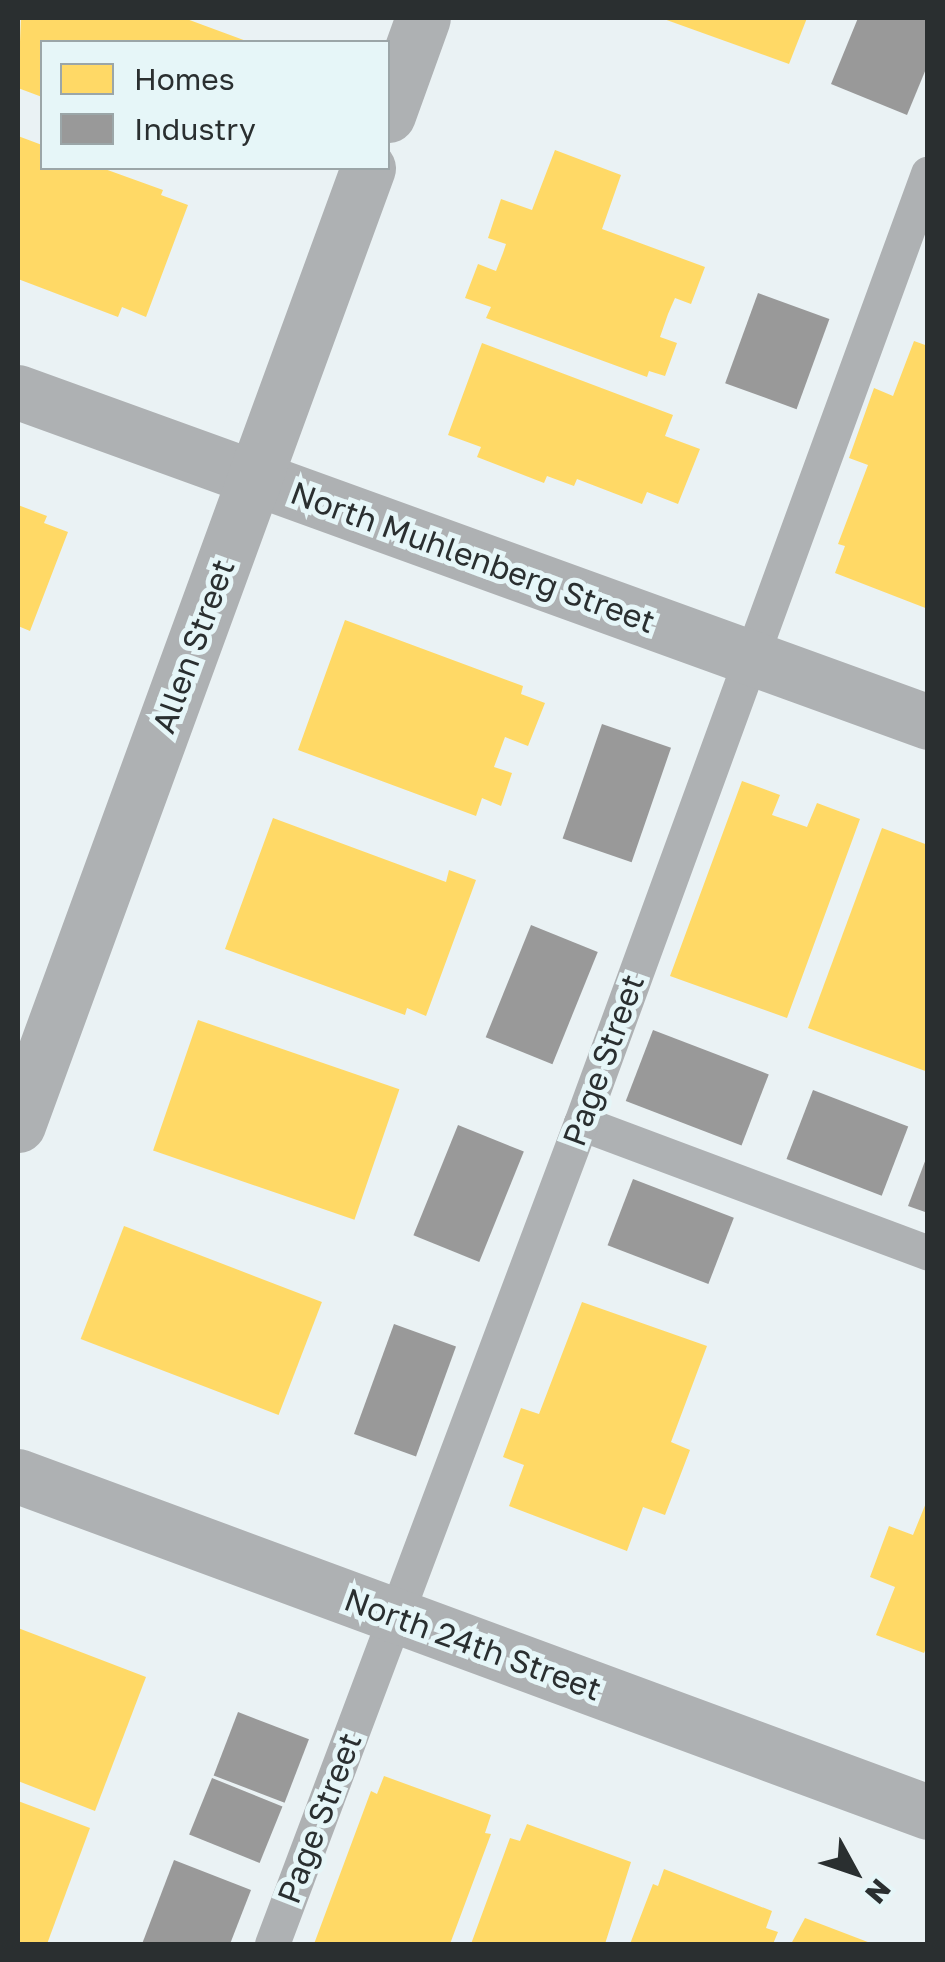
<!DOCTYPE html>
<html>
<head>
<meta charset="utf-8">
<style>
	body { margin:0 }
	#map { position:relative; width:945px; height:1962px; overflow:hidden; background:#eaf2f4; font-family:"Golos Text",sans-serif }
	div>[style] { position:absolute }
	.homes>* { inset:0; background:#ffd966; transform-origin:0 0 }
	.industry>* { inset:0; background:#999; transform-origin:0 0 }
	.lane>* { height:35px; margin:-17.5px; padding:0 17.5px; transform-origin:17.5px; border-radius:17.5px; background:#aeb1b3 }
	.street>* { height:55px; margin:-27.5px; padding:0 27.5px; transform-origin:27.5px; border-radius:27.5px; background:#aeb1b3 }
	span { translate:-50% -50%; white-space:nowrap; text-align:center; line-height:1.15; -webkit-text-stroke:10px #e6f6f8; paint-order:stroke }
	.street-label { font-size:32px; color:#2a2f30 }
	.frame { position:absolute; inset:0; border:20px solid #2a2f30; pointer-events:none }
	.legend { position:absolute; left:40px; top:40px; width:350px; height:130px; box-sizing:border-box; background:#e6f6f8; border:2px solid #9ba6a8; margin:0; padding:12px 18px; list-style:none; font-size:30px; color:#2a2f30 }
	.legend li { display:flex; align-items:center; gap:20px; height:50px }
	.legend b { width:50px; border:2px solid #9ba6a8 }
	.north { position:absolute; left:805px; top:1822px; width:100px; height:100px; -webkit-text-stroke:8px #e6f6f8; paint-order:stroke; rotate:130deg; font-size:28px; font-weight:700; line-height:40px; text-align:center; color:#2a2f30 }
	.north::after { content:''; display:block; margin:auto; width:35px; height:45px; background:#2a2f30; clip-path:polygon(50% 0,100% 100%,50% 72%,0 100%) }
</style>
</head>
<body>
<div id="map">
	<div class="homes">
		<div style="clip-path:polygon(21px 18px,184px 18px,249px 42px,42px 42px,42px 97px,18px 88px)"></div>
		<div style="clip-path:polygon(661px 18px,807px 18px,789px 64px)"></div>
		<div style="clip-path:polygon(18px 136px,42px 145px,42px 168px,102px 168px,163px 190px,161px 195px,188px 205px,146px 317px,122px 307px,118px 317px,18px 279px)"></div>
		<div style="clip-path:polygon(555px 150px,621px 175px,602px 229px,705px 267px,691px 304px,675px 298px,668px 314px,660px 337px,677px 343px,665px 376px,649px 371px,647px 377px,486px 318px,491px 307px,465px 298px,478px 264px,496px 271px,503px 253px,506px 244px,488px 238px,501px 199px,532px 210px)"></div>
		<div style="clip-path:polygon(914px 341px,928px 346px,928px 609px,835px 573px,845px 546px,838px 544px,868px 465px,849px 458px,874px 388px,893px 396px)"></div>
		<div style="clip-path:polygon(482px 343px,673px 415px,665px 436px,700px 449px,678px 504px,647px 492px,642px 504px,577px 479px,574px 486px,547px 476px,544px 483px,477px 457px,481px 447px,448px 435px)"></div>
		<div style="clip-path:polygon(18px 505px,47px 516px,44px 523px,68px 532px,30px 631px,18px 626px)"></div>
		<div style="clip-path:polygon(345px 620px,523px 686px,521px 694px,545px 703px,528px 746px,505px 737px,494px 767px,512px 773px,501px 806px,482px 798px,476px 816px,298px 750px)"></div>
		<div style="clip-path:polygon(742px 781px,780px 795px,772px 815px,807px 827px,817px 803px,860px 819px,787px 1018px,670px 976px)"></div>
		<div style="clip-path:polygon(273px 818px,446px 882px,449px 870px,476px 880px,426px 1016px,407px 1008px,405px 1015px,225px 949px)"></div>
		<div style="clip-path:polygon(882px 828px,928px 845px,928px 1072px,808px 1028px)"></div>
		<div style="left:198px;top:1020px;width:213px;height:138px;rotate:19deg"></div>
		<div style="left:124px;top:1226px;width:212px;height:121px;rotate:21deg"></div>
		<div style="clip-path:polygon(582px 1302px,707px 1346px,671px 1442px,690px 1450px,665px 1515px,643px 1507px,627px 1551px,509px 1506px,524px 1465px,503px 1457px,521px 1408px,539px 1414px)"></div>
		<div style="clip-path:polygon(928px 1498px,928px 1644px,924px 1653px,876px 1635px,895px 1587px,870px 1577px,889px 1526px,913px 1535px)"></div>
		<div style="clip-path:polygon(18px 1628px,146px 1677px,95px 1811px,18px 1781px)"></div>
		<div style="clip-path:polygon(384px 1776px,491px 1815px,485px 1833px,491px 1834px,450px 1944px,314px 1944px,371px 1791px,377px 1794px)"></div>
		<div style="clip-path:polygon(18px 1801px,90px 1828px,47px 1944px,18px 1944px)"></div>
		<div style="clip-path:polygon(527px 1824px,631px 1862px,605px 1944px,471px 1944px,510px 1838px,520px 1841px)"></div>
		<div style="clip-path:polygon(664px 1869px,772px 1911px,766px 1928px,778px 1932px,773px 1944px,630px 1944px,653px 1884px,658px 1886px)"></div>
		<div style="clip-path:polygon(805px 1918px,873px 1944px,791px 1944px)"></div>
	</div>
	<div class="industry">
		<div style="clip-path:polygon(858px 18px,928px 18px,928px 64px,907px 115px,831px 84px)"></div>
		<div style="left:758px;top:293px;width:76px;height:96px;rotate:20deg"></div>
		<div style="left:602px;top:724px;width:73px;height:121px;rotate:19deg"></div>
		<div style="left:531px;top:925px;width:72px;height:121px;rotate:22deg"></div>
		<div style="left:653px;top:1030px;width:124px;height:76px;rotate:21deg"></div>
		<div style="left:813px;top:1090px;width:102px;height:74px;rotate:21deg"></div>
		<div style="left:458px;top:1125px;width:71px;height:119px;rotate:22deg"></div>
		<div style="clip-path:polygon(927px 1156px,928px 1156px,928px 1213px,908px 1206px)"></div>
		<div style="left:633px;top:1179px;width:108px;height:71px;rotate:21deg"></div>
		<div style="left:394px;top:1324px;width:66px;height:117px;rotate:20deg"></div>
		<div style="left:238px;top:1712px;width:76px;height:68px;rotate:21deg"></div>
		<div style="left:212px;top:1778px;width:76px;height:61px;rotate:22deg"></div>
		<div style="clip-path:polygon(174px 1860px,251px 1890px,230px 1944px,142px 1944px)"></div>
	</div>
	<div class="lane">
		<div style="left:581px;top:1123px;width:371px;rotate:20.5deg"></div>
		<div style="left:272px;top:1944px;width:877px;rotate:-69.38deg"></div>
		<div style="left:581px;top:1123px;width:1011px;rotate:-69.93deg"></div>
	</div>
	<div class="street">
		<div style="left:388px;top:115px;width:103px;rotate:-70.2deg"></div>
		<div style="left:18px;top:392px;width:968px;rotate:19.93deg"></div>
		<div style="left:18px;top:1125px;width:1019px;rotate:-69.91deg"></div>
		<div style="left:18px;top:1476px;width:970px;rotate:20.27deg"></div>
	</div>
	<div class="street-label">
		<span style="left:473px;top:557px;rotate:20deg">North Muhlenberg Street</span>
		<span style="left:193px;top:646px;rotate:-70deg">Allen Street</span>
		<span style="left:603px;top:1060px;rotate:-70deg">Page Street</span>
		<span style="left:473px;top:1644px;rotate:20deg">North 24th Street</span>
		<span style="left:319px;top:1818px;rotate:-69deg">Page Street</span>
	</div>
	<div class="frame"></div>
	<ul class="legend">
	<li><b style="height:28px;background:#ffd966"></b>Homes</li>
	<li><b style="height:28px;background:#999"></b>Industry</li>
	</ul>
	<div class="north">N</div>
</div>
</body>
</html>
